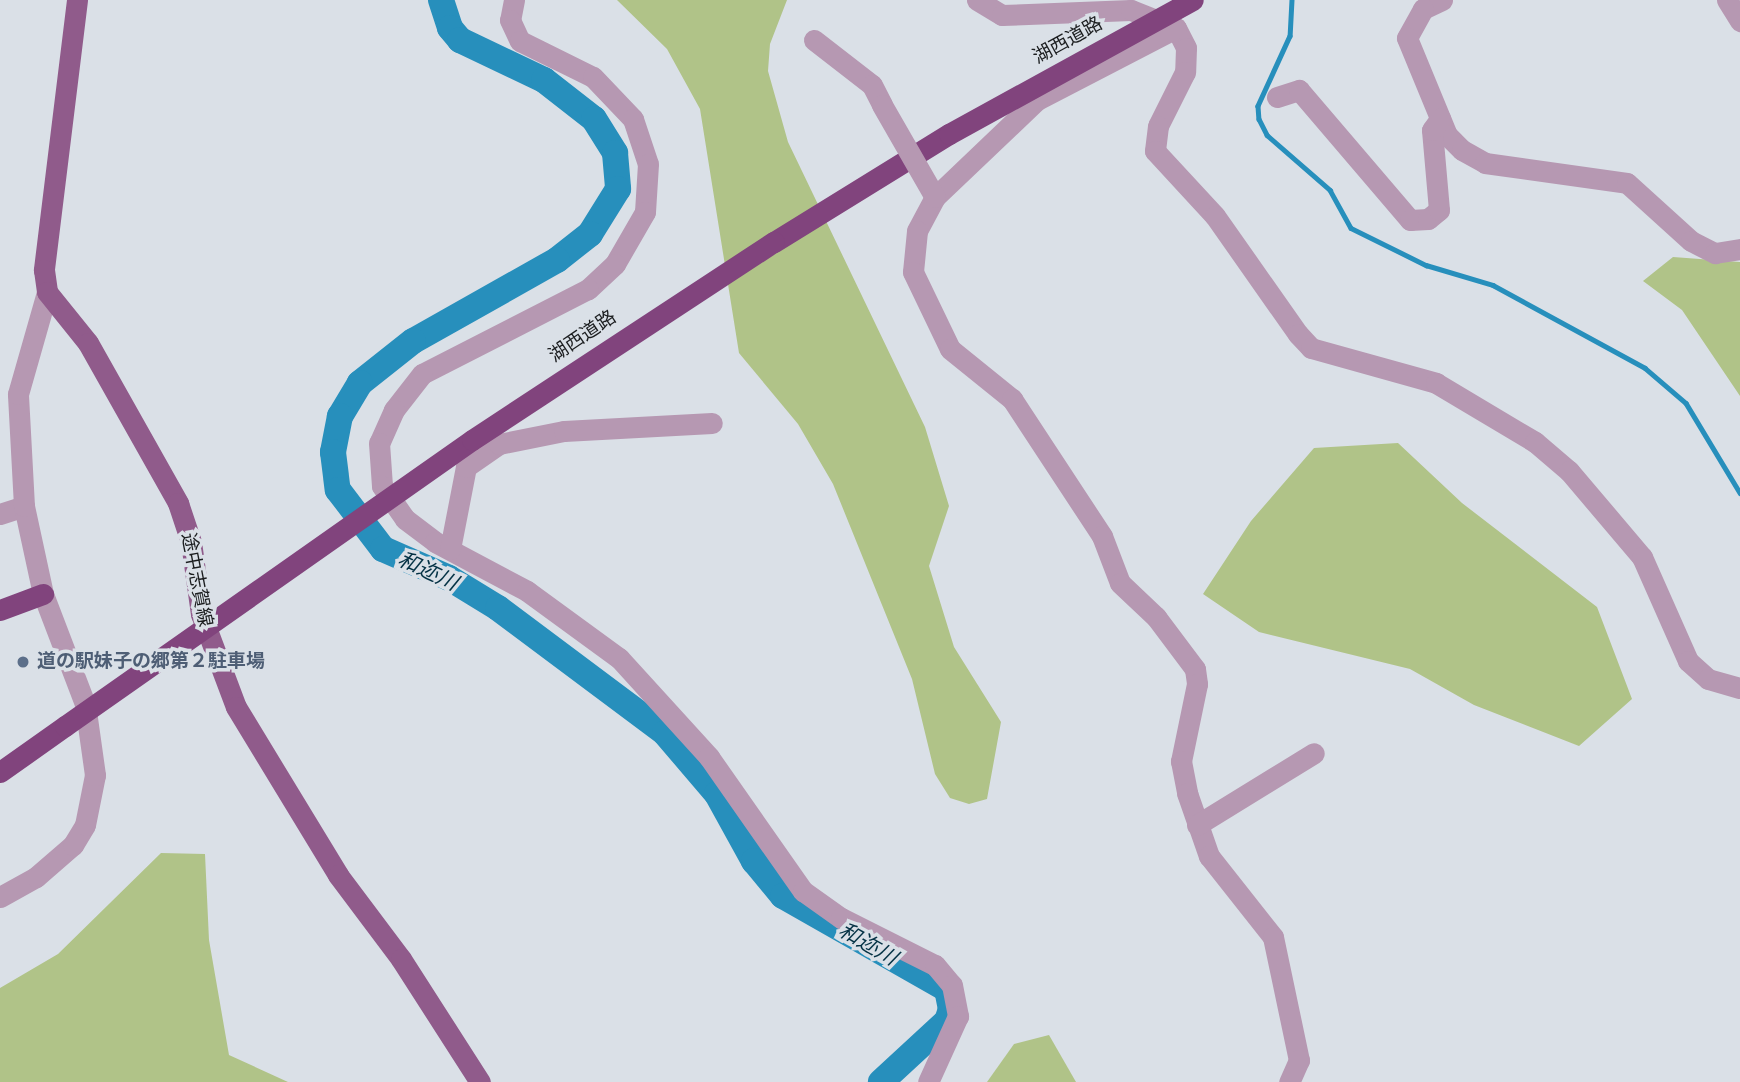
<!DOCTYPE html>
<html>
<head>
<meta charset="utf-8">
<style>
	body { margin:0 }
	#map { position:relative; width:1740px; height:1082px; overflow:hidden; background:#dae0e7; font-family:Karla,"Noto Sans JP",sans-serif }
	div>[style] { position:absolute }
	.green>* { inset:0; background:#b0c388 }
	.stream>* { height:4.5px; margin:-2.25px; padding:0 2.25px; transform-origin:2.25px; border-radius:2.25px; background:#278fbc }
	.river>* { height:26px; margin:-13px; padding:0 13px; transform-origin:13px; border-radius:13px; background:#278fbc }
	.minor>* { height:21px; margin:-10.5px; padding:0 10.5px; transform-origin:10.5px; border-radius:10.5px; background:#b698b2 }
	.major>* { height:21px; margin:-10.5px; padding:0 10.5px; transform-origin:10.5px; border-radius:10.5px; background:#905b8b }
	.highway>* { height:21px; margin:-10.5px; padding:0 10.5px; transform-origin:10.5px; border-radius:10.5px; background:#81447d }
	.minor-bridge>* { height:21px; margin:-10.5px; padding:0 10.5px; transform-origin:10.5px; border-radius:10.5px; background:#b698b2 }
	.highway-bridge>* { height:21px; margin:-10.5px; padding:0 10.5px; transform-origin:10.5px; border-radius:10.5px; background:#81447d }
	.dots>* { width:19px; height:19px; translate:-50% -50%; box-sizing:border-box; border:4px solid #dae0e7; border-radius:50% }
	span { translate:-50% -50%; white-space:nowrap; text-align:center; line-height:1.15; -webkit-text-stroke:7px #dae0e7; paint-order:stroke }
	.street-label { font-size:19px; color:#1b1d1f }
	.service-label { font-size:19px; color:#4e5e75; font-weight:700 }
	.left { translate:0 -50%; text-align:left }
	.water-label { font-size:21px; color:#053245; font-style:italic }
</style>
</head>
<body>
<div id="map">
	<div class="green">
		<div style="clip-path:polygon(617px 0,787px 0,770px 44px,768px 71px,788px 142px,925px 427px,949px 506px,929px 566px,954px 647px,1001px 722px,987px 799px,969px 804px,950px 798px,935px 774px,912px 679px,833px 484px,798px 424px,739px 353px,700px 109px,667px 49px)"></div>
		<div style="clip-path:polygon(1673px 257px,1740px 262px,1740px 396px,1682px 310px,1643px 281px)"></div>
		<div style="clip-path:polygon(1398px 443px,1462px 503px,1597px 607px,1632px 699px,1579px 746px,1474px 705px,1410px 669px,1259px 632px,1203px 594px,1251px 521px,1314px 448px)"></div>
		<div style="clip-path:polygon(161px 853px,205px 854px,209px 940px,229px 1055px,288px 1082px,0 1082px,0 988px,58px 954px)"></div>
		<div style="clip-path:polygon(1049px 1035px,1076px 1082px,987px 1082px,1014px 1044px)"></div>
	</div>
	<div class="stream">
		<div style="left:1292px;top:0;width:36px;rotate:93deg"></div>
		<div style="left:1290px;top:36px;width:77px;rotate:114.6deg"></div>
		<div style="left:1258px;top:106px;width:13px;rotate:86deg"></div>
		<div style="left:1259px;top:119px;width:18px;rotate:63deg"></div>
		<div style="left:1267px;top:135px;width:84px;rotate:41.1deg"></div>
		<div style="left:1330px;top:190px;width:43px;rotate:61.1deg"></div>
		<div style="left:1351px;top:228px;width:84px;rotate:26.3deg"></div>
		<div style="left:1426px;top:265px;width:70px;rotate:16.6deg"></div>
		<div style="left:1493px;top:285px;width:173px;rotate:28.6deg"></div>
		<div style="left:1645px;top:368px;width:54px;rotate:40.5deg"></div>
		<div style="left:1686px;top:403px;width:105px;rotate:59deg"></div>
	</div>
	<div class="river">
		<div style="left:441px;top:0;width:29px;rotate:72deg"></div>
		<div style="left:450px;top:28px;width:16px;rotate:50deg"></div>
		<div style="left:460px;top:40px;width:93px;rotate:25.5deg"></div>
		<div style="left:544px;top:80px;width:63px;rotate:38deg"></div>
		<div style="left:594px;top:119px;width:40px;rotate:58deg"></div>
		<div style="left:615px;top:153px;width:36px;rotate:85deg"></div>
		<div style="left:618px;top:189px;width:53px;rotate:121.9deg"></div>
		<div style="left:590px;top:234px;width:42px;rotate:141.8deg"></div>
		<div style="left:557px;top:260px;width:165px;rotate:150.6deg"></div>
		<div style="left:413px;top:341px;width:68px;rotate:141.6deg"></div>
		<div style="left:360px;top:383px;width:39px;rotate:121deg"></div>
		<div style="left:340px;top:416px;width:37px;rotate:101deg"></div>
		<div style="left:333px;top:452px;width:38px;rotate:83deg"></div>
		<div style="left:338px;top:490px;width:74px;rotate:52.7deg"></div>
		<div style="left:383px;top:549px;width:72px;rotate:23.7deg"></div>
		<div style="left:449px;top:578px;width:57px;rotate:31.5deg"></div>
		<div style="left:498px;top:608px;width:209px;rotate:36.8deg"></div>
		<div style="left:665px;top:733px;width:80px;rotate:49.6deg"></div>
		<div style="left:717px;top:794px;width:77px;rotate:61.1deg"></div>
		<div style="left:754px;top:861px;width:45px;rotate:50.4deg"></div>
		<div style="left:783px;top:896px;width:189px;rotate:29.6deg"></div>
		<div style="left:947px;top:989px;width:20px;rotate:79deg"></div>
		<div style="left:951px;top:1009px;width:13px;rotate:108deg"></div>
		<div style="left:947px;top:1021px;width:90px;rotate:137.3deg"></div>
	</div>
	<div class="minor">
		<div style="left:514px;top:0;width:20px;rotate:101deg"></div>
		<div style="left:510px;top:20px;width:23px;rotate:65deg"></div>
		<div style="left:520px;top:41px;width:81px;rotate:26.3deg"></div>
		<div style="left:593px;top:77px;width:58px;rotate:46.4deg"></div>
		<div style="left:633px;top:119px;width:47px;rotate:71.6deg"></div>
		<div style="left:648px;top:164px;width:48px;rotate:93.6deg"></div>
		<div style="left:645px;top:212px;width:60px;rotate:120deg"></div>
		<div style="left:615px;top:264px;width:37px;rotate:137deg"></div>
		<div style="left:588px;top:289px;width:186px;rotate:152.9deg"></div>
		<div style="left:422px;top:374px;width:46px;rotate:127.9deg"></div>
		<div style="left:394px;top:410px;width:36px;rotate:114deg"></div>
		<div style="left:379px;top:443px;width:43px;rotate:86deg"></div>
		<div style="left:382px;top:486px;width:40px;rotate:55.1deg"></div>
		<div style="left:405px;top:519px;width:38px;rotate:37deg"></div>
		<div style="left:435px;top:542px;width:104px;rotate:28deg"></div>
		<div style="left:527px;top:591px;width:114px;rotate:36.1deg"></div>
		<div style="left:619px;top:658px;width:134px;rotate:47.7deg"></div>
		<div style="left:709px;top:757px;width:164px;rotate:55deg"></div>
		<div style="left:803px;top:891px;width:47px;rotate:35.4deg"></div>
		<div style="left:841px;top:918px;width:105px;rotate:26.6deg"></div>
		<div style="left:935px;top:965px;width:26px;rotate:50deg"></div>
		<div style="left:952px;top:985px;width:32px;rotate:79deg"></div>
		<div style="left:958px;top:1016px;width:72px;rotate:114.4deg"></div>
		<div style="left:977px;top:0;width:29px;rotate:31deg"></div>
		<div style="left:1002px;top:15px;width:129px;rotate:-2.2deg"></div>
		<div style="left:1131px;top:10px;width:48px;rotate:21.8deg"></div>
		<div style="left:1176px;top:28px;width:22px;rotate:63deg"></div>
		<div style="left:1186px;top:48px;width:24px;rotate:92deg"></div>
		<div style="left:1185px;top:72px;width:60px;rotate:116.6deg"></div>
		<div style="left:1158px;top:126px;width:25px;rotate:97deg"></div>
		<div style="left:1155px;top:151px;width:88px;rotate:47.3deg"></div>
		<div style="left:1215px;top:216px;width:144px;rotate:54.9deg"></div>
		<div style="left:1298px;top:334px;width:19px;rotate:47deg"></div>
		<div style="left:1311px;top:348px;width:130px;rotate:15.6deg"></div>
		<div style="left:1436px;top:383px;width:115px;rotate:30.8deg"></div>
		<div style="left:1535px;top:442px;width:45px;rotate:40.5deg"></div>
		<div style="left:1569px;top:471px;width:113px;rotate:49.7deg"></div>
		<div style="left:1642px;top:557px;width:114px;rotate:66.1deg"></div>
		<div style="left:1688px;top:661px;width:27px;rotate:42deg"></div>
		<div style="left:1708px;top:679px;width:33px;rotate:16deg"></div>
		<div style="left:1442px;top:0;width:21px;rotate:155deg"></div>
		<div style="left:1423px;top:9px;width:33px;rotate:119deg"></div>
		<div style="left:1407px;top:38px;width:105px;rotate:67.6deg"></div>
		<div style="left:1447px;top:135px;width:21px;rotate:45deg"></div>
		<div style="left:1462px;top:150px;width:26px;rotate:29deg"></div>
		<div style="left:1485px;top:163px;width:143px;rotate:8deg"></div>
		<div style="left:1627px;top:183px;width:86px;rotate:42.2deg"></div>
		<div style="left:1691px;top:241px;width:27px;rotate:27deg"></div>
		<div style="left:1715px;top:253px;width:25px;rotate:-9deg"></div>
		<div style="left:1727px;top:0;width:25px;rotate:58deg"></div>
		<div style="left:1176px;top:28px;width:157px;rotate:152.6deg"></div>
		<div style="left:1037px;top:100px;width:141px;rotate:136.4deg"></div>
		<div style="left:935px;top:197px;width:38px;rotate:118deg"></div>
		<div style="left:917px;top:231px;width:41px;rotate:95.6deg"></div>
		<div style="left:913px;top:272px;width:85px;rotate:64.3deg"></div>
		<div style="left:950px;top:349px;width:80px;rotate:38.9deg"></div>
		<div style="left:1012px;top:399px;width:164px;rotate:56.7deg"></div>
		<div style="left:1102px;top:536px;width:50px;rotate:69deg"></div>
		<div style="left:1120px;top:583px;width:50px;rotate:43.4deg"></div>
		<div style="left:1156px;top:617px;width:65px;rotate:53.1deg"></div>
		<div style="left:1195px;top:669px;width:15px;rotate:82deg"></div>
		<div style="left:1197px;top:684px;width:79px;rotate:101.7deg"></div>
		<div style="left:1181px;top:761px;width:33px;rotate:79deg"></div>
		<div style="left:1187px;top:793px;width:67px;rotate:70.8deg"></div>
		<div style="left:1209px;top:856px;width:103px;rotate:51.7deg"></div>
		<div style="left:1273px;top:937px;width:126px;rotate:78.1deg"></div>
		<div style="left:1299px;top:1060px;width:24px;rotate:114deg"></div>
		<div style="left:814px;top:40px;width:73px;rotate:37.8deg"></div>
		<div style="left:872px;top:85px;width:22px;rotate:63deg"></div>
		<div style="left:1277px;top:97px;width:23px;rotate:-18deg"></div>
		<div style="left:1299px;top:90px;width:171px;rotate:49.5deg"></div>
		<div style="left:1410px;top:220px;width:18px;rotate:-3deg"></div>
		<div style="left:1428px;top:219px;width:14px;rotate:-39deg"></div>
		<div style="left:1439px;top:210px;width:80px;rotate:-95deg"></div>
		<div style="left:1432px;top:130px;width:14px;rotate:-54deg"></div>
		<div style="left:0;top:514px;width:25px;rotate:-18deg"></div>
		<div style="left:450px;top:549px;width:84px;rotate:-79deg"></div>
		<div style="left:466px;top:467px;width:40px;rotate:-34.9deg"></div>
		<div style="left:499px;top:444px;width:66px;rotate:-11.3deg"></div>
		<div style="left:564px;top:431px;width:148px;rotate:-3.1deg"></div>
		<div style="left:1197px;top:825px;width:137px;rotate:-31.6deg"></div>
		<div style="left:0;top:897px;width:41px;rotate:-29.1deg"></div>
		<div style="left:36px;top:877px;width:49px;rotate:-40.9deg"></div>
		<div style="left:73px;top:845px;width:23px;rotate:-59deg"></div>
		<div style="left:85px;top:825px;width:51px;rotate:-78.7deg"></div>
		<div style="left:95px;top:775px;width:72px;rotate:-98deg"></div>
		<div style="left:85px;top:704px;width:118px;rotate:-110.9deg"></div>
		<div style="left:43px;top:594px;width:90px;rotate:-102.2deg"></div>
		<div style="left:24px;top:506px;width:112px;rotate:-93.1deg"></div>
		<div style="left:18px;top:394px;width:106px;rotate:-74.1deg"></div>
	</div>
	<div class="major">
		<div style="left:77px;top:0;width:272px;rotate:97deg"></div>
		<div style="left:44px;top:270px;width:22px;rotate:82deg"></div>
		<div style="left:47px;top:292px;width:65px;rotate:51.2deg"></div>
		<div style="left:88px;top:343px;width:184px;rotate:60.6deg"></div>
		<div style="left:178px;top:503px;width:41px;rotate:71.6deg"></div>
		<div style="left:191px;top:542px;width:73px;rotate:82.1deg"></div>
		<div style="left:201px;top:614px;width:99px;rotate:69.4deg"></div>
		<div style="left:236px;top:707px;width:197px;rotate:58.7deg"></div>
		<div style="left:338px;top:875px;width:105px;rotate:53.1deg"></div>
		<div style="left:401px;top:959px;width:146px;rotate:57.3deg"></div>
	</div>
	<div class="highway">
		<div style="left:774px;top:242px;width:206px;rotate:-31.7deg"></div>
		<div style="left:0;top:610px;width:46px;rotate:-20.4deg"></div>
		<div style="left:0;top:772px;width:80px;rotate:-35.3deg"></div>
	</div>
	<div class="minor-bridge">
		<div style="left:882px;top:105px;width:106px;rotate:60.1deg"></div>
	</div>
	<div class="highway-bridge">
		<div style="left:949px;top:134px;width:278px;rotate:-28.8deg"></div>
		<div style="left:65px;top:726px;width:497px;rotate:-35.1deg"></div>
		<div style="left:472px;top:440px;width:361px;rotate:-33.3deg"></div>
	</div>
	<div class="dots">
		<div style="left:23px;top:662px;background:#5c6f8a"></div>
	</div>
	<div class="street-label">
		<span style="left:1068px;top:41px;rotate:-29deg">湖西道路</span>
		<span style="left:583px;top:337px;rotate:-34deg">湖西道路</span>
		<span style="left:196px;top:580px;rotate:79deg">途中志賀線</span>
	</div>
	<div class="service-label">
		<span class="left" style="left:37px;top:662px">道の駅妹子の郷第２駐車場</span>
	</div>
	<div class="water-label">
		<span style="left:428px;top:571px;rotate:25deg">和迩川</span>
		<span style="left:868px;top:944px;rotate:30deg">和迩川</span>
	</div>
</div>
</body>
</html>
